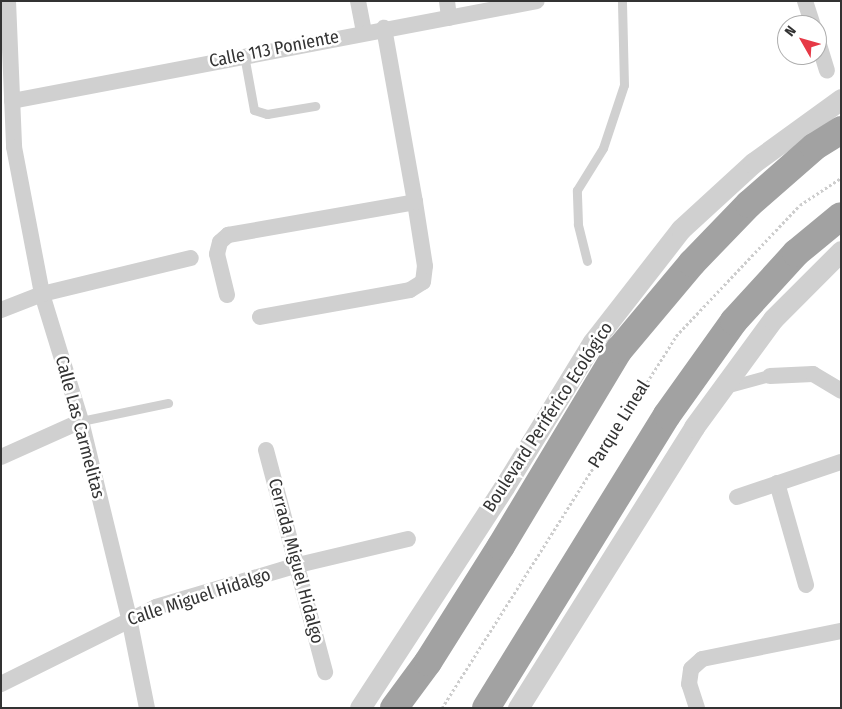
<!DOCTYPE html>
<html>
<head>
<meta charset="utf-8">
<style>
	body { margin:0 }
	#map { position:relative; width:842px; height:709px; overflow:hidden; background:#fff; font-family:"Fira Sans Condensed",sans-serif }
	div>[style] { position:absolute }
	.path>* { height:3px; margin-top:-1.5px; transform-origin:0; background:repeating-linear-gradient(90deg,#cdcdcd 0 2.5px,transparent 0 5px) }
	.service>* { height:9px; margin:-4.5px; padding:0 4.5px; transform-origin:4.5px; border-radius:4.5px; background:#d0d0d0 }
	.pedestrian>* { height:12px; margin:-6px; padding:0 6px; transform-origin:6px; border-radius:6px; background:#d0d0d0 }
	.minor>* { height:16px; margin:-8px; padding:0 8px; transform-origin:8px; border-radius:8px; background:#d0d0d0 }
	.tertiary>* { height:21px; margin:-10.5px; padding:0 10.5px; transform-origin:10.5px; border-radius:10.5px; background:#d0d0d0 }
	.trunk>* { height:28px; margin:-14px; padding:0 14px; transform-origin:14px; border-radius:14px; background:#a2a2a2 }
	span { translate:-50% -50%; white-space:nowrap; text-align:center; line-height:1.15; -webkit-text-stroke:5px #fff; paint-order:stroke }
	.street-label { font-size:18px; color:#333 }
	.frame { position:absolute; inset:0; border:2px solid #333; pointer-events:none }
	.north { position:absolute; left:777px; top:15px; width:50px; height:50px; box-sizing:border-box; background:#fff; border:1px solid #adadad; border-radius:50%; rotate:308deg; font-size:14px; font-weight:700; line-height:20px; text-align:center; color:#333 }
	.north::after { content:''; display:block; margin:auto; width:18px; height:22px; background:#e63946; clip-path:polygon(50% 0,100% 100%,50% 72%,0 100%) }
</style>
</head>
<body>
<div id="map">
	<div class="path">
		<div style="left:442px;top:708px;width:439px;rotate:-57.8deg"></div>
		<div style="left:676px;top:336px;width:180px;rotate:-46.6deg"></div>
		<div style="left:800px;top:205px;width:49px;rotate:-33.4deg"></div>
	</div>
	<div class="service">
		<div style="left:244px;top:55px;width:56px;rotate:79.7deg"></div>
		<div style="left:254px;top:110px;width:14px;rotate:17deg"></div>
		<div style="left:267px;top:114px;width:49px;rotate:-9.5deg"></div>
		<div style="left:587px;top:261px;width:38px;rotate:-104deg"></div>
		<div style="left:578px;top:224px;width:34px;rotate:-92deg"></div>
		<div style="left:577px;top:190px;width:49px;rotate:-58.2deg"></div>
		<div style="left:603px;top:148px;width:66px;rotate:-71.6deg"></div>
		<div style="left:624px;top:85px;width:84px;rotate:-91.4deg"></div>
		<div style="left:81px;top:421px;width:89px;rotate:-11.7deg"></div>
	</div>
	<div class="pedestrian">
		<div style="left:722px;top:389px;width:50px;rotate:-15.2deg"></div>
	</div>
	<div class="minor">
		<div style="left:8px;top:1px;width:146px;rotate:87.6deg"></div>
		<div style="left:14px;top:147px;width:150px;rotate:79.2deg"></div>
		<div style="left:42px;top:294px;width:133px;rotate:72.9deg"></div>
		<div style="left:81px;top:421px;width:203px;rotate:76.3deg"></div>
		<div style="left:129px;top:618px;width:92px;rotate:78.7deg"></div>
		<div style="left:358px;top:1px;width:32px;rotate:79deg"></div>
		<div style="left:447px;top:1px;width:17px;rotate:83deg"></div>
		<div style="left:805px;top:1px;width:25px;rotate:72deg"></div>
		<div style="left:817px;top:38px;width:34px;rotate:73deg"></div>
		<div style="left:12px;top:101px;width:534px;rotate:-10.78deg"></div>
		<div style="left:227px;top:295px;width:42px;rotate:-103.7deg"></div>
		<div style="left:217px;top:254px;width:12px;rotate:-76deg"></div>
		<div style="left:220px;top:242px;width:11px;rotate:-41deg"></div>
		<div style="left:228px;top:235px;width:190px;rotate:-10deg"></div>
		<div style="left:1px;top:310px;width:44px;rotate:-21.3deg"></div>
		<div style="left:42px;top:294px;width:153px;rotate:-13.6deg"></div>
		<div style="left:260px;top:317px;width:152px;rotate:-10.2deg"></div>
		<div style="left:410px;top:290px;width:15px;rotate:-32deg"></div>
		<div style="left:423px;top:282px;width:16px;rotate:-83deg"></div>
		<div style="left:425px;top:266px;width:65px;rotate:-98.9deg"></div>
		<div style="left:415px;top:202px;width:177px;rotate:-100.1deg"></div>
		<div style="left:770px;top:376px;width:43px;rotate:-2.7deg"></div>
		<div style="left:813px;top:374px;width:33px;rotate:31deg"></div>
		<div style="left:266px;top:450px;width:230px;rotate:75.1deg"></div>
		<div style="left:1px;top:457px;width:88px;rotate:-24.2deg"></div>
		<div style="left:777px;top:483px;width:106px;rotate:74.1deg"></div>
		<div style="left:737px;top:497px;width:110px;rotate:-18.6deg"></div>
		<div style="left:1px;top:684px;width:173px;rotate:-26.4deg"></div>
		<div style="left:156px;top:607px;width:148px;rotate:-16.5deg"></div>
		<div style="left:298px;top:565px;width:113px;rotate:-13.3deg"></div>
		<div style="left:697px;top:708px;width:25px;rotate:-108deg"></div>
		<div style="left:689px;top:684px;width:15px;rotate:-82deg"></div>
		<div style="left:691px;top:669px;width:15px;rotate:-42deg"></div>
		<div style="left:702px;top:659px;width:142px;rotate:-11.4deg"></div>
	</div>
	<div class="tertiary">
		<div style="left:360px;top:708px;width:264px;rotate:-56.9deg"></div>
		<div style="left:504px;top:487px;width:170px;rotate:-58.5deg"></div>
		<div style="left:593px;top:342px;width:143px;rotate:-52.1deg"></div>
		<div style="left:681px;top:229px;width:98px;rotate:-42.5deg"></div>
		<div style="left:753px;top:163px;width:109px;rotate:-36deg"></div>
		<div style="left:518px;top:708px;width:332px;rotate:-57.9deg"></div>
		<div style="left:694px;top:427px;width:134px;rotate:-53.8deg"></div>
		<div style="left:773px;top:319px;width:96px;rotate:-45deg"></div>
	</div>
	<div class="trunk">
		<div style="left:394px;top:708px;width:57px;rotate:-53.5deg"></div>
		<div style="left:428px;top:662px;width:137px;rotate:-57.8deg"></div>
		<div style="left:501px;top:546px;width:229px;rotate:-59deg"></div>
		<div style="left:619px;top:350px;width:114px;rotate:-50deg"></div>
		<div style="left:692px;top:263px;width:82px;rotate:-46deg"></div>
		<div style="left:749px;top:204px;width:86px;rotate:-41.2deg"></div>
		<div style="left:814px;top:147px;width:32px;rotate:-32deg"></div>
		<div style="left:486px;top:708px;width:344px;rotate:-58.3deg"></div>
		<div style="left:667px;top:415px;width:115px;rotate:-54.5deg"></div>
		<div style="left:734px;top:321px;width:92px;rotate:-47.6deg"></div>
		<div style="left:796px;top:253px;width:58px;rotate:-39.4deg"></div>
	</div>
	<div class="street-label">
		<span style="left:274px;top:49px;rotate:-11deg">Calle 113 Poniente</span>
		<span style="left:548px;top:417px;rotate:-57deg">Boulevard Periférico Ecológico</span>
		<span style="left:619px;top:424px;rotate:-58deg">Parque Lineal</span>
		<span style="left:80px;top:427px;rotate:75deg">Calle Las Carmelitas</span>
		<span style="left:296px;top:561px;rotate:75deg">Cerrada Miguel Hidalgo</span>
		<span style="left:199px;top:597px;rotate:-18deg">Calle Miguel Hidalgo</span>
	</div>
	<div class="frame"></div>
	<div class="north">N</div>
</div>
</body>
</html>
